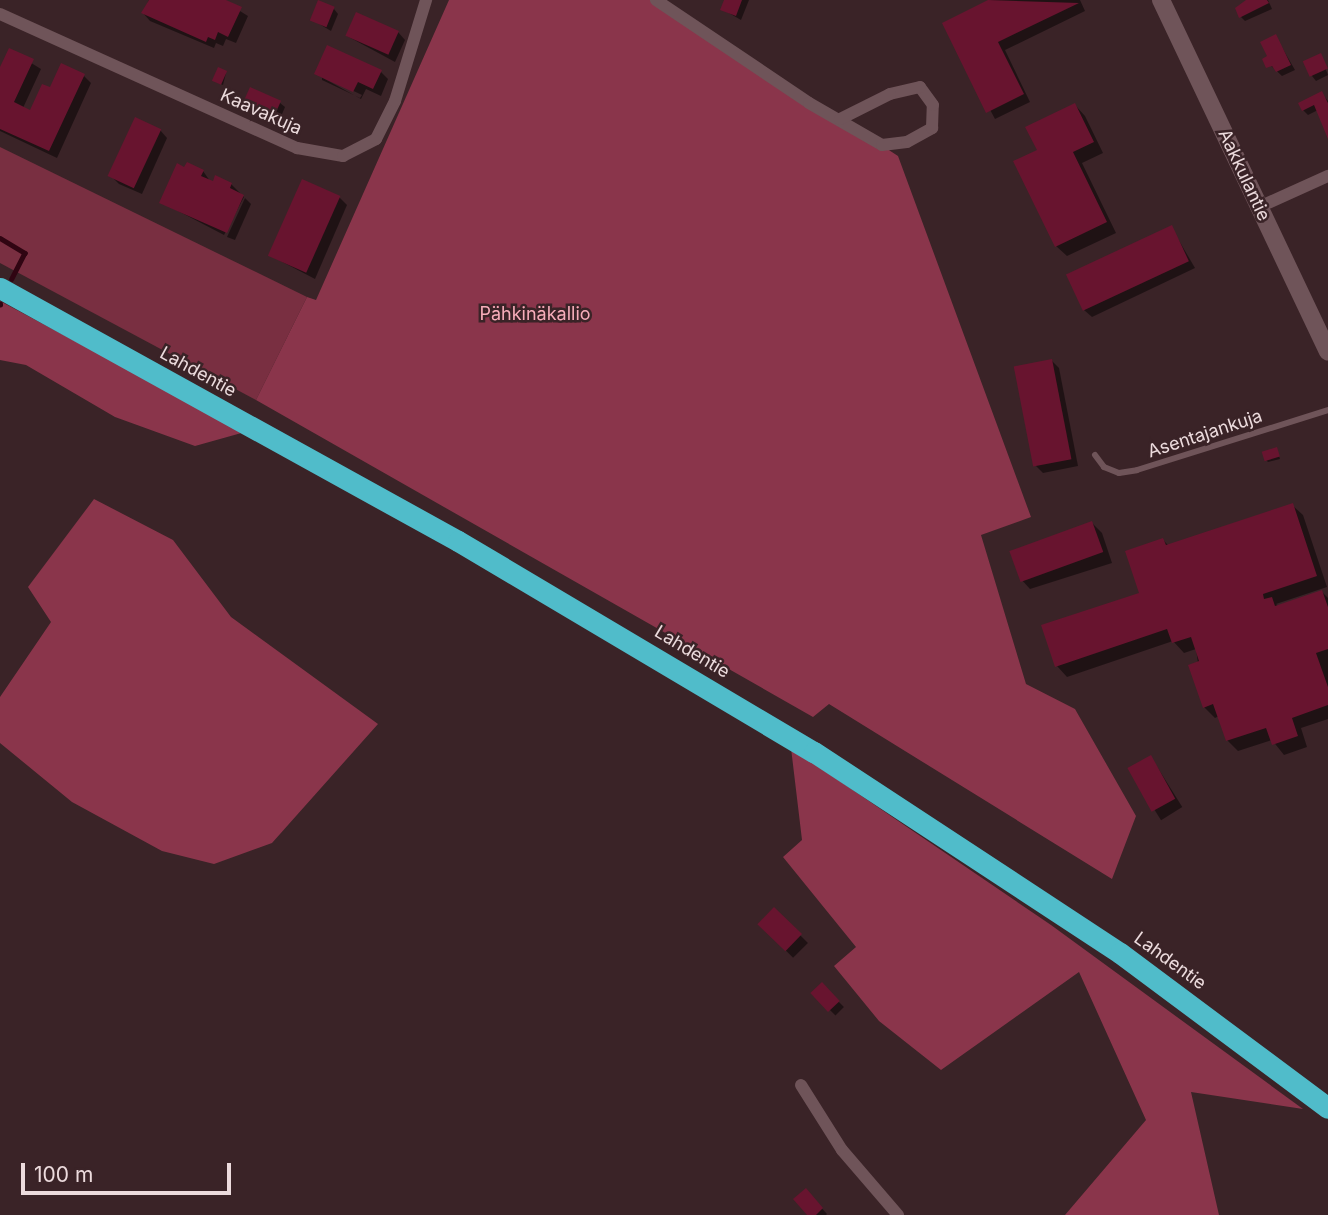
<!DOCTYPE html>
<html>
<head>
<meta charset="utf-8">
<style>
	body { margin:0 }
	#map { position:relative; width:1328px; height:1215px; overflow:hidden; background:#3a2327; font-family:Inter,sans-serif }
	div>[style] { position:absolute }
	.green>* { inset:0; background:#792f41 }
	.forest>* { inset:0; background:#8a354b }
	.shadow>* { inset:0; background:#0007; transform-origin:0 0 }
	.stream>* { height:4.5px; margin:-2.25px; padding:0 2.25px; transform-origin:2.25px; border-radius:2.25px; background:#300512 }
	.building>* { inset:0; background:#68142f; transform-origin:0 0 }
	.lane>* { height:6px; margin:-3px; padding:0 3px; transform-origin:3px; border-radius:3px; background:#6f5459 }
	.street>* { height:12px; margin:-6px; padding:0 6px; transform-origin:6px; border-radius:6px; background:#6f5459 }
	.secondary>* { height:18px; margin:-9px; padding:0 9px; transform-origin:9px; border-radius:9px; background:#6f5459 }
	.highway>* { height:21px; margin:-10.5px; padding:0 10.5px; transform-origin:10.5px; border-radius:10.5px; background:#50bcca }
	span { translate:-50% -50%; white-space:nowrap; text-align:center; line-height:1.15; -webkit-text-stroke:5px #3a2327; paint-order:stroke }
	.street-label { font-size:18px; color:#ecdbdd }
	.park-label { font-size:18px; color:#f7adba }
	.scale { position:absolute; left:21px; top:1163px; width:210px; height:32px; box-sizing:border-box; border:4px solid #ecdbdd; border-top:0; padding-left:9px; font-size:21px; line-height:24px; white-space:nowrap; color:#ecdbdd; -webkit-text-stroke:5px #3a2327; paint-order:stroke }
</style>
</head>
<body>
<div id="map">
	<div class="green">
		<div style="clip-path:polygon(0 147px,307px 297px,256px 400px,0 263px)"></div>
	</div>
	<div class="forest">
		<div style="clip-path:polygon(449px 0,659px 0,898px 156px,1031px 517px,981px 535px,1026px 684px,1075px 709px,1136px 816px,1112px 879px,829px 704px,813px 717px,256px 400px,307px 297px,316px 300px)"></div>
		<div style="clip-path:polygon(0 301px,245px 432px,195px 446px,115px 417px,26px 365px,0 360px)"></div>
		<div style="clip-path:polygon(94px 499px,173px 540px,231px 617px,378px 724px,272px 843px,214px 864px,162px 851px,72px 802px,0 743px,0 697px,51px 622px,28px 587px)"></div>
		<div style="clip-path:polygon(791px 748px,1051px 925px,1303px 1109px,1191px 1092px,1219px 1215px,1065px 1215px,1146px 1120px,1079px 972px,941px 1070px,879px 1021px,834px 966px,856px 947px,783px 857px,802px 840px)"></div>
	</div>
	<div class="shadow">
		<div style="clip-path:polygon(149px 0,222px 0,248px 16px,236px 43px,226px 39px,223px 46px,216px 43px,214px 48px,150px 21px,143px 13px)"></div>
		<div style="clip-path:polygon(726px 0,749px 0,741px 20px,722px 9px)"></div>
		<div style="clip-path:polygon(992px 0,1080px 0,1085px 11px,1005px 50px,1030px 102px,995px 119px,944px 24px)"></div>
		<div style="clip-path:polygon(1250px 0,1268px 0,1272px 9px,1245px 21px,1241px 17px)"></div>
		<div style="clip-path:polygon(334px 9px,338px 14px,331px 31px,311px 19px)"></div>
		<div style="clip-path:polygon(398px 32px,405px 40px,395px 62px,347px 36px)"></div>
		<div style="clip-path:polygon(1276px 37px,1295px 70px,1282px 76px,1264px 59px,1269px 57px)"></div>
		<div style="clip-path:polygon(10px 50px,41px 69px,23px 108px,31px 112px,50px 90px,84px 76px,91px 83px,57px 158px,0 131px,0 71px)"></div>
		<div style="clip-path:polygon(1320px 55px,1328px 75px,1316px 81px,1312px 76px)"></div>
		<div style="clip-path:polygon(evenodd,381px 72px,388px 79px,381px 96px,366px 89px,361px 99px,316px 74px,381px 72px,322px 76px,362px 95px,360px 98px,322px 80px,322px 76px)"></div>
		<div style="clip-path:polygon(226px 73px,223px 85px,216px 82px)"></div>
		<div style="clip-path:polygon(1321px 93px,1328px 101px,1328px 135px,1318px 110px,1308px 115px,1303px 110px)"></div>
		<div style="clip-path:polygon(246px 100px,280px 103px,285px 107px,280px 119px)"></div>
		<div style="clip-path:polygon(1075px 105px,1085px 116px,1103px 153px,1082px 163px,1116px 233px,1067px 256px,1056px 246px,1039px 151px)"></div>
		<div style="clip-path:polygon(160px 130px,167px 138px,142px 194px,119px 184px,111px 176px)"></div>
		<div style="clip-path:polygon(185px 169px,203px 171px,210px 181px,231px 184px,244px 197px,224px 235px,161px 202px)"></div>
		<div style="clip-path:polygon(339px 197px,347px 205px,315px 279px,271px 256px)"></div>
		<div style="clip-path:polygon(245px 198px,251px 204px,235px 240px,227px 237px)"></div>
		<div style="clip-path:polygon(1171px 227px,1195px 268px,1092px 317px,1084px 310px)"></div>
		<div style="clip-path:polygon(1051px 360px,1059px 368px,1078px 466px,1043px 473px,1035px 465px)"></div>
		<div style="clip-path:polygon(1277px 449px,1280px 459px,1268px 462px,1266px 460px)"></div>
		<div style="clip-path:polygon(1292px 505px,1303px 515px,1327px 587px,1276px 604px,1279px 606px,1322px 592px,1328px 598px,1328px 719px,1301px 728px,1307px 747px,1284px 755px,1272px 740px,1238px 751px,1227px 740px,1219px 716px,1215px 718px,1204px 707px,1196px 649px,1184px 653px,1173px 641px,1067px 677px,1057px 666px,1142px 594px,1163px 540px,1169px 546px)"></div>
		<div style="clip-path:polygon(1092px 523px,1102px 533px,1112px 563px,1030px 589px,1020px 578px)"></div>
		<div style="left:1151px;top:757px;width:59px;height:25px;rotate:58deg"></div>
		<div style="left:774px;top:909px;width:48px;height:21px;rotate:45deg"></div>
		<div style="left:822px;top:985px;width:31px;height:12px;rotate:45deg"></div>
		<div style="clip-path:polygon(806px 1191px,827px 1214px,826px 1215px,809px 1215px)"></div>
	</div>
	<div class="stream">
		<div style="left:0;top:238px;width:29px;rotate:31deg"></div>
		<div style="left:25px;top:253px;width:29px;rotate:117deg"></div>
		<div style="left:0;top:305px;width:1px;rotate:-90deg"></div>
	</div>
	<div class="building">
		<div style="clip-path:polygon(149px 0,226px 0,242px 7px,228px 37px,218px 32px,215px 40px,208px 37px,206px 42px,141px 13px)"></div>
		<div style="left:318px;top:0;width:18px;height:22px;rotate:22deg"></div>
		<div style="clip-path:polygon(724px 0,742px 0,736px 16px,720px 10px)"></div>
		<div style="clip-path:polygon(988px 0,1079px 3px,998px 42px,1024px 94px,986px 113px,942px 23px)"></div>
		<div style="clip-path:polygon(1246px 0,1267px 0,1269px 3px,1239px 18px,1235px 8px)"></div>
		<div style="left:356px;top:12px;width:47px;height:26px;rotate:24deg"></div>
		<div style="clip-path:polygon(1276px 34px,1291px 65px,1276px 72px,1272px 66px,1266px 68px,1262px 59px,1267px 56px,1260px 42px)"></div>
		<div style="clip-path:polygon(327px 45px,382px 70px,373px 89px,358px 82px,353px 92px,314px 74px)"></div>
		<div style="clip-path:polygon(9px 48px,34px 59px,14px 102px,30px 110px,42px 84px,50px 87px,61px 63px,85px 74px,49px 151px,0 129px,0 67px)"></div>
		<div style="left:1321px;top:53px;width:17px;height:20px;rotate:66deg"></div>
		<div style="left:218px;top:67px;width:10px;height:15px;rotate:24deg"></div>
		<div style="left:250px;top:87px;width:34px;height:15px;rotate:24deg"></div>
		<div style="clip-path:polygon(1322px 91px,1328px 103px,1328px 139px,1314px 105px,1302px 111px,1298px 103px)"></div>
		<div style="clip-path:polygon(1075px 103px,1094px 142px,1073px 152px,1107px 222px,1055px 247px,1013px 161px,1037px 150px,1025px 127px)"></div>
		<div style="left:135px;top:117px;width:29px;height:65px;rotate:25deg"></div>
		<div style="clip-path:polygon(187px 162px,204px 170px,201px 176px,213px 181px,215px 175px,232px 183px,230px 188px,244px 195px,227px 233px,159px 203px,177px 163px,184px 167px)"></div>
		<div style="left:302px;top:179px;width:42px;height:84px;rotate:24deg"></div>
		<div style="left:1172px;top:225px;width:40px;height:117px;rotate:65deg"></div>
		<div style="left:1052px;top:359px;width:102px;height:39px;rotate:79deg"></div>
		<div style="left:1277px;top:447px;width:10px;height:16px;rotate:73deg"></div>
		<div style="clip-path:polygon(1293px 503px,1317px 576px,1263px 594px,1264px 599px,1272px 597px,1275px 606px,1322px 590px,1328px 607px,1328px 649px,1316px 653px,1328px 687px,1328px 705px,1292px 718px,1298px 736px,1272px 745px,1266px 728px,1226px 741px,1213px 704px,1203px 708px,1188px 665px,1199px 661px,1191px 637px,1172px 643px,1167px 629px,1055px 667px,1041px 625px,1139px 593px,1125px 551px,1163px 538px,1166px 545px)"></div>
		<div style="left:1092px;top:521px;width:33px;height:88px;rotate:70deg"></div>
		<div style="left:1151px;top:755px;width:50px;height:27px;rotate:61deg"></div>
		<div style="left:774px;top:907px;width:39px;height:24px;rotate:44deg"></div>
		<div style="left:822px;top:982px;width:26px;height:16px;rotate:47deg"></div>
		<div style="clip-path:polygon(806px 1188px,823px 1208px,816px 1215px,807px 1215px,793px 1199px)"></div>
	</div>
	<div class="lane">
		<div style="left:1095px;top:455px;width:15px;rotate:53deg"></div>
		<div style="left:1104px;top:467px;width:16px;rotate:22deg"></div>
		<div style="left:1119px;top:473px;width:18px;rotate:-9deg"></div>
		<div style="left:1137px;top:470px;width:200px;rotate:-17.4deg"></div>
	</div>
	<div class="street">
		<div style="left:656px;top:0;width:184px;rotate:33.9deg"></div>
		<div style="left:809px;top:103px;width:84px;rotate:29.9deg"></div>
		<div style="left:882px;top:145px;width:25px;rotate:-7deg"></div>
		<div style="left:907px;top:142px;width:29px;rotate:-29deg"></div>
		<div style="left:932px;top:128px;width:23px;rotate:-88deg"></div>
		<div style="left:933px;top:105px;width:22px;rotate:-126deg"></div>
		<div style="left:920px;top:87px;width:31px;rotate:167deg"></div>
		<div style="left:890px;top:94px;width:56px;rotate:153.4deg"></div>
		<div style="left:0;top:14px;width:326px;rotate:24.3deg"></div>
		<div style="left:297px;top:148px;width:47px;rotate:9.9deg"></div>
		<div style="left:343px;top:156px;width:37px;rotate:-27deg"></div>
		<div style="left:376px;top:139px;width:42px;rotate:-63.4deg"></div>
		<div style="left:395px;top:101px;width:106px;rotate:-72.9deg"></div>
		<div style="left:1259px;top:207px;width:76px;rotate:-24.2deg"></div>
		<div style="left:801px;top:1085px;width:77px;rotate:57.8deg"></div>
		<div style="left:842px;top:1150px;width:86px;rotate:49.3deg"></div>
	</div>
	<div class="secondary">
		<div style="left:1161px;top:0;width:389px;rotate:64.6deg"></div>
	</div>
	<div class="highway">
		<div style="left:0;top:288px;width:523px;rotate:28.92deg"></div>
		<div style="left:458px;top:541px;width:414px;rotate:30.7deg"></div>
		<div style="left:814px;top:752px;width:366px;rotate:33.3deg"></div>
		<div style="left:1120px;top:953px;width:259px;rotate:36.7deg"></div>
	</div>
	<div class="street-label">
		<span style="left:261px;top:112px;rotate:24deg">Kaavakuja</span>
		<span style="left:1244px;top:175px;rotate:65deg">Aakkulantie</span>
		<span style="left:198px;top:372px;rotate:29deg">Lahdentie</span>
		<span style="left:1205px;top:434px;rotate:-18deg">Asentajankuja</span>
		<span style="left:692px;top:652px;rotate:31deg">Lahdentie</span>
		<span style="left:1170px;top:961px;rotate:36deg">Lahdentie</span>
	</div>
	<div class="park-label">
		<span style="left:535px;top:314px">Pähkinäkallio</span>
	</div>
	<div class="scale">100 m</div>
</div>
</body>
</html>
